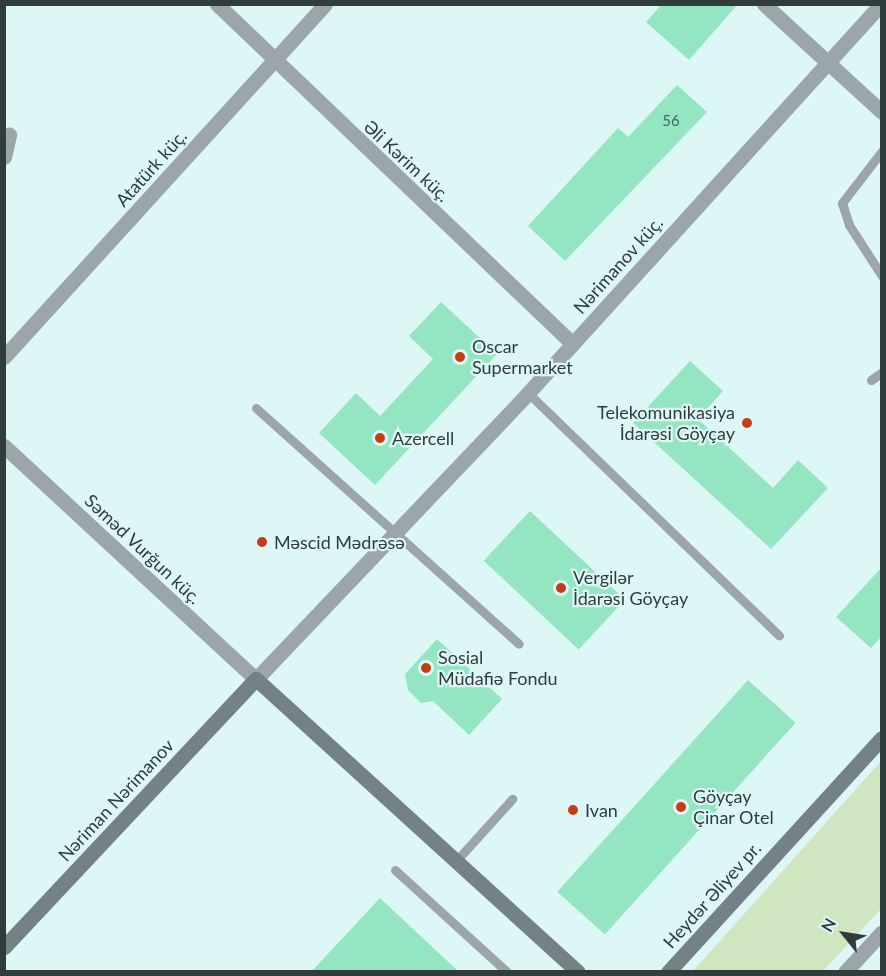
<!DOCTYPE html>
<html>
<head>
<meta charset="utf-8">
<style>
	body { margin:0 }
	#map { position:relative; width:886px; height:976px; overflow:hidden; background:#ddf7f7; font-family:Lato,sans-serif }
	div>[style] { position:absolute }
	.green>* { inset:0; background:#cfe6c0 }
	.building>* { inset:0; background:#94e5c2; transform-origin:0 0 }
	.service>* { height:9px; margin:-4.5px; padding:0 4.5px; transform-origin:4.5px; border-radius:4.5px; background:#9ca5aa }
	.minor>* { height:15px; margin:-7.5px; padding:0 7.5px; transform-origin:7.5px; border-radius:7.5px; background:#9ca5aa }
	.tertiary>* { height:15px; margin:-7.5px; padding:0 7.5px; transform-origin:7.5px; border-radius:7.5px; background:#9ca5aa }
	.secondary>* { height:15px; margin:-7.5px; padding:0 7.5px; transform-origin:7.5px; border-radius:7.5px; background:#748187 }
	.dots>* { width:16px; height:16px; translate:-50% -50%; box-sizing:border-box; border:3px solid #ddf7f7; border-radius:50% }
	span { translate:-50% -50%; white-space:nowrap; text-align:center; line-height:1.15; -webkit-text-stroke:4.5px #ddf7f7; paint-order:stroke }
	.number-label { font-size:15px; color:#4a665e }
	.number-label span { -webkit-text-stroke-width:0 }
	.street-label { font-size:18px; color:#313c3c }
	.poi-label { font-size:18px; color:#313c3c }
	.left { translate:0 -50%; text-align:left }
	.right { translate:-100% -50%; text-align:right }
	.frame { position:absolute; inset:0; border:6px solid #313c3c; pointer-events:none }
	.north { position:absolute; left:814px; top:904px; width:60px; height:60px; -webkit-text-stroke:4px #ddf7f7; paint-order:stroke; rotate:300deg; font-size:16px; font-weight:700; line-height:24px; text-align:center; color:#313c3c }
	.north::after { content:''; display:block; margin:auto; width:21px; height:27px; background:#313c3c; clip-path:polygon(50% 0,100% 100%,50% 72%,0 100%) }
</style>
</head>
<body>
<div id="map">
	<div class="green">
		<div style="clip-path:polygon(881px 761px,881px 909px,823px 971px,693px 971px)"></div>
	</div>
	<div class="building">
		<div style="clip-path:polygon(662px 4px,738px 4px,689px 60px,646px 22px)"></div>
		<div style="clip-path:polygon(677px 85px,707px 112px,565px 261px,528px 226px,618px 128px,628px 137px)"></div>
		<div style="clip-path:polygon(441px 302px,497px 354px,375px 485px,319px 433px,356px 393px,380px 416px,433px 359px,409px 336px)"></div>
		<div style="clip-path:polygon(690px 361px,723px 391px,698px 419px,773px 488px,798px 460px,828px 488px,771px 549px,633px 423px)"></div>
		<div style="left:530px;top:511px;width:130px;height:68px;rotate:43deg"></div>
		<div style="clip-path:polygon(882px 567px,882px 636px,871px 648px,836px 617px)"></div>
		<div style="clip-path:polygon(437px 639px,502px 699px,469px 735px,433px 701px,421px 703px,408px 690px,405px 674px)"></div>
		<div style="left:748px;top:680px;width:64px;height:285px;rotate:42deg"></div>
		<div style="clip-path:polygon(380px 898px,459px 972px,311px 972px)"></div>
	</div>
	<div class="service">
		<div style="left:882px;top:151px;width:66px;rotate:127.6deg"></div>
		<div style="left:842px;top:203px;width:23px;rotate:72deg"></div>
		<div style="left:849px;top:225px;width:61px;rotate:57.1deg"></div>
		<div style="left:871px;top:380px;width:14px;rotate:-36deg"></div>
		<div style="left:528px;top:393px;width:349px;rotate:44deg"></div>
		<div style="left:256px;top:408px;width:353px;rotate:41.9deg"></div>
		<div style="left:456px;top:861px;width:84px;rotate:-47.9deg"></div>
		<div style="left:395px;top:870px;width:151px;rotate:42.3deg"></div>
	</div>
	<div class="minor">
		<div style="left:217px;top:4px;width:492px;rotate:43.7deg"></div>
		<div style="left:764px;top:4px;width:160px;rotate:42.5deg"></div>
		<div style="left:4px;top:157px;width:23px;rotate:-77deg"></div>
		<div style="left:4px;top:357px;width:477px;rotate:-47.7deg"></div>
		<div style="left:4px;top:446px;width:343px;rotate:42.8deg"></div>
		<div style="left:845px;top:972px;width:54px;rotate:-47.2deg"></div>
	</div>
	<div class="tertiary">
		<div style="left:256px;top:679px;width:395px;rotate:-46.4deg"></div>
		<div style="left:528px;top:393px;width:525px;rotate:-47.78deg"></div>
	</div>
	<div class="secondary">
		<div style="left:4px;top:947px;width:368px;rotate:-46.8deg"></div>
		<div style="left:256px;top:679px;width:435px;rotate:42.3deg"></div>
		<div style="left:668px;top:972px;width:317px;rotate:-47.6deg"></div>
	</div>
	<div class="dots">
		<div style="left:460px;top:357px;background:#c53d11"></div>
		<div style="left:747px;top:423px;background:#c53d11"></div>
		<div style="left:380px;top:438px;background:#c53d11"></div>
		<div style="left:262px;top:542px;background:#c53d11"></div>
		<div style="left:561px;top:588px;background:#c53d11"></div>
		<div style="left:426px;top:668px;background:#c53d11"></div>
		<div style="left:681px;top:807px;background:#c53d11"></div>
		<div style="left:573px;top:810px;background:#c53d11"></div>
	</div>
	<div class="number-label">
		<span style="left:671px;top:121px">56</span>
	</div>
	<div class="street-label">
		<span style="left:407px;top:161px;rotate:43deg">Əli Kərim küç.</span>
		<span style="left:151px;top:168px;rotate:-48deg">Atatürk küç.</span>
		<span style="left:618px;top:265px;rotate:-48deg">Nərimanov küç.</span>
		<span style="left:143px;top:549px;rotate:43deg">Səməd Vurğun küç.</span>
		<span style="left:116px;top:800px;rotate:-47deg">Nəriman Nərimanov</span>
		<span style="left:712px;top:895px;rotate:-48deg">Heydər Əliyev pr.</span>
	</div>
	<div class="poi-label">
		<span class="left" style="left:472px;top:357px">Oscar<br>Supermarket</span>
		<span class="right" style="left:735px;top:423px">Telekomunikasiya<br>İdarəsi Göyçay</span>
		<span class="left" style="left:392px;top:438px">Azercell</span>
		<span class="left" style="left:274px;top:542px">Məscid Mədrəsə</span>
		<span class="left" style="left:573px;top:588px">Vergilər<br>İdarəsi Göyçay</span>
		<span class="left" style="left:438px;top:668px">Sosial<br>Müdafiə Fondu</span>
		<span class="left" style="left:693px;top:807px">Göyçay<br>Çinar Otel</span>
		<span class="left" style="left:585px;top:810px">Ivan</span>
	</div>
	<div class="frame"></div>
	<div class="north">N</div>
</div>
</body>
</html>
